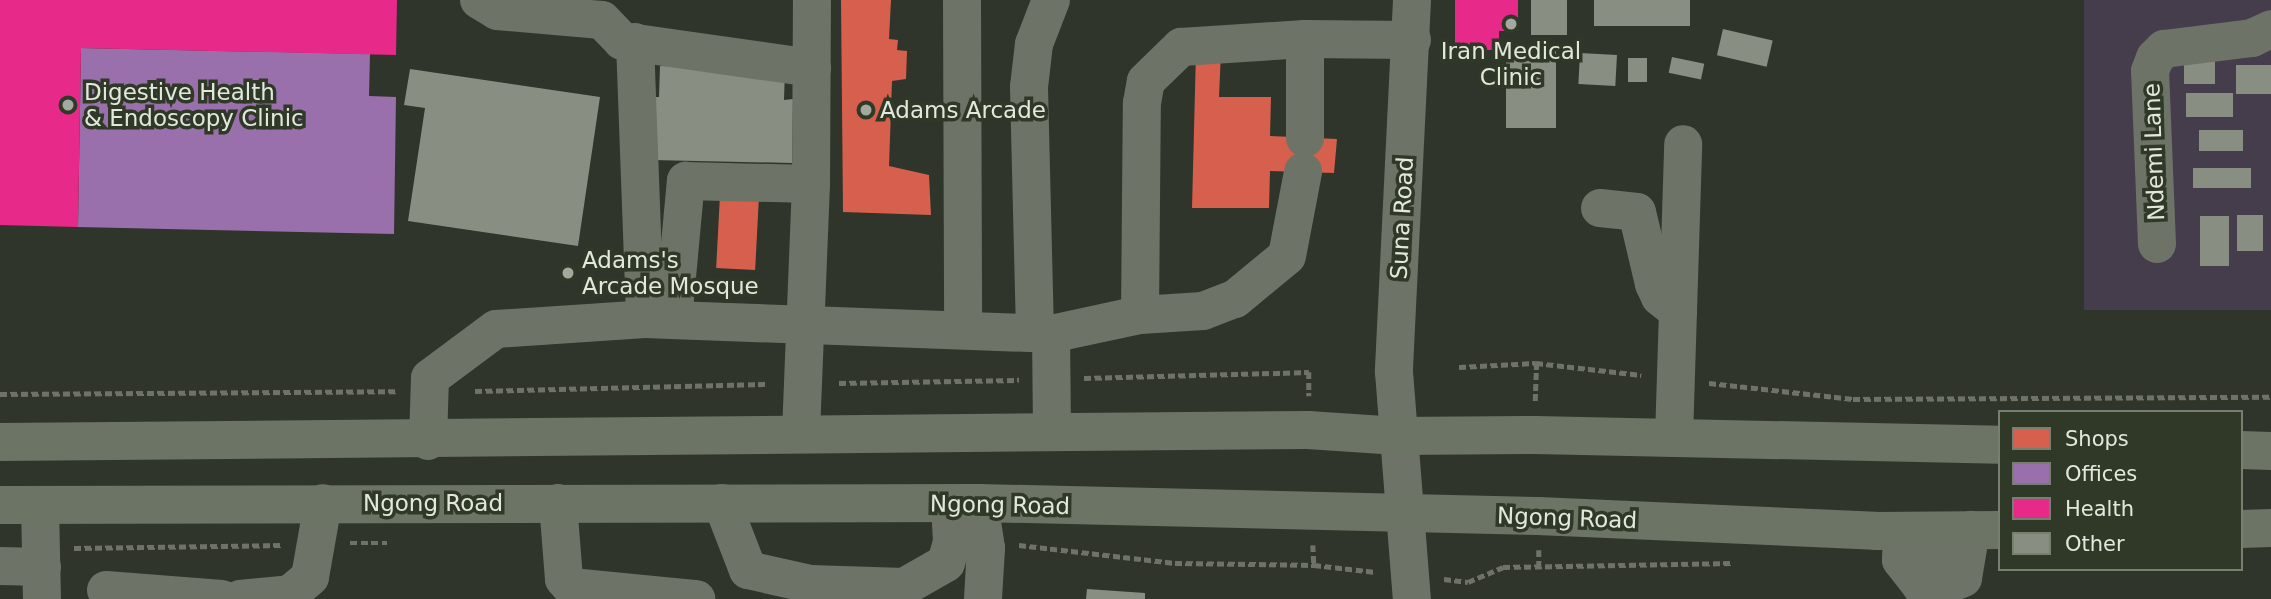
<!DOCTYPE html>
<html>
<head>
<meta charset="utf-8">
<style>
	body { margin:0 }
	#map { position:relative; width:2271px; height:599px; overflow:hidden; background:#30352b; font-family:"DejaVu Sans",sans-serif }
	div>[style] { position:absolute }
	.green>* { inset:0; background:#453c4c; transform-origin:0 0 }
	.shops>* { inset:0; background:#d6604d; transform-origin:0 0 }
	.offices>* { inset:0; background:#9970ab }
	.health>* { inset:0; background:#e7298a }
	.building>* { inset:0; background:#888e82; transform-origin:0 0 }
	.path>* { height:4.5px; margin-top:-2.25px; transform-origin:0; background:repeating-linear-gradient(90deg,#6e7269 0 7px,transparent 0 10.5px) }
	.minor>* { height:38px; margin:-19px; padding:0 19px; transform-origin:19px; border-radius:19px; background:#6e7368 }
	.major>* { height:38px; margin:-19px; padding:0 19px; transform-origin:19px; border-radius:19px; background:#6c7466 }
	.dots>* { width:19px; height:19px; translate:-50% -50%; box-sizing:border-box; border:4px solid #303927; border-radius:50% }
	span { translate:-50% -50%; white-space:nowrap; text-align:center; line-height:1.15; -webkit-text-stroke:7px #303927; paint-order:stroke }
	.poi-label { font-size:23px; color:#e2e8dd }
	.left { translate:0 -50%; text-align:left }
	.street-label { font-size:23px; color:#e2e8dd }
	.legend { position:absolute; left:1998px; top:410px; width:245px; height:161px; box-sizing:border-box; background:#303927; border:2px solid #777f70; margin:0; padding:9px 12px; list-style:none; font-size:21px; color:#e2e8dd }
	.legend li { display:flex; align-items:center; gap:14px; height:35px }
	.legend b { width:35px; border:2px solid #777f70 }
</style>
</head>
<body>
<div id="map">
	<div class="green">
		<div style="left:2084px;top:0;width:187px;height:310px"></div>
	</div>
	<div class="shops">
		<div style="clip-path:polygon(841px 0,891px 0,889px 39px,898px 40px,897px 50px,907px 51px,906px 79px,892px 81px,889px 166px,929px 175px,931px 215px,843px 212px)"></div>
		<div style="clip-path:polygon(1196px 51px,1221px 52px,1219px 97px,1271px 97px,1270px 136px,1337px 139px,1334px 173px,1270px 171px,1269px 208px,1192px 208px)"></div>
		<div style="left:720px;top:195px;width:39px;height:73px;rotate:3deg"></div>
	</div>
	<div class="offices">
		<div style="clip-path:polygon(81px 48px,370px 54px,369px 96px,396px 97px,394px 234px,78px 227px)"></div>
	</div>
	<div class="health">
		<div style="clip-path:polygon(0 0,397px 0,396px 55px,81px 48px,78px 227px,0 225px)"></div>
		<div style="clip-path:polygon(1455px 0,1518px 0,1518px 31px,1499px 31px,1499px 50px,1455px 50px)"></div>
	</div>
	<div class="building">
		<div style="left:1531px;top:0;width:36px;height:35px"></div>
		<div style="left:1594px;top:0;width:96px;height:26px"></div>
		<div style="left:1723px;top:29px;width:51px;height:27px;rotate:13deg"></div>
		<div style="left:1506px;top:46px;width:50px;height:82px"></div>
		<div style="left:1580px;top:53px;width:37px;height:31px;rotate:3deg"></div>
		<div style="left:1672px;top:57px;width:33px;height:16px;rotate:12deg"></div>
		<div style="left:2184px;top:57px;width:31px;height:27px"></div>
		<div style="left:1628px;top:58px;width:19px;height:24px"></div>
		<div style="left:2236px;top:65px;width:35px;height:29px"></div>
		<div style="clip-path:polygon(660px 66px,785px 69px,784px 100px,793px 99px,792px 163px,652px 160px,653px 97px,659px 97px)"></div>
		<div style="clip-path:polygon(410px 69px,600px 97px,578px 246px,408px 221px,425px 108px,404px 105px)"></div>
		<div style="left:2186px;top:93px;width:47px;height:24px"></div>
		<div style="left:2199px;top:130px;width:44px;height:21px"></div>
		<div style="left:2193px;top:168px;width:58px;height:20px"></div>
		<div style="left:2237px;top:215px;width:26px;height:36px"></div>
		<div style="left:2200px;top:216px;width:29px;height:50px"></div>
		<div style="clip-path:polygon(1087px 589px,1145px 593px,1145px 599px,1086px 599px)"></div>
	</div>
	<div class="path">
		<div style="left:1459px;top:367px;width:77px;rotate:-3deg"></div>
		<div style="left:1536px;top:363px;width:106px;rotate:6.5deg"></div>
		<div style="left:1084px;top:378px;width:225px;rotate:-1.5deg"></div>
		<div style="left:1309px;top:372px;width:24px;rotate:90deg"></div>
		<div style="left:839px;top:383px;width:180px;rotate:-1deg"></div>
		<div style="left:1709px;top:383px;width:145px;rotate:6.3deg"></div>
		<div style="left:1853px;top:399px;width:418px;rotate:-0.3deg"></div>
		<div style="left:475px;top:391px;width:292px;rotate:-1.4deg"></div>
		<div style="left:0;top:394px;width:396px;rotate:-0.4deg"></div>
		<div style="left:1535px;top:401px;width:38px;rotate:-88deg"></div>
		<div style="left:350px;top:543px;width:37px"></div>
		<div style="left:1019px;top:545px;width:157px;rotate:6.6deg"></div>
		<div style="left:1175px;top:563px;width:139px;rotate:0.8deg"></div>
		<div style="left:1314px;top:565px;width:62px;rotate:6.4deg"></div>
		<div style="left:1313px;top:545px;width:20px;rotate:87deg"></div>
		<div style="left:74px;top:548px;width:208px;rotate:-0.8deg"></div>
		<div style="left:1539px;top:550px;width:17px;rotate:90deg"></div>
		<div style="left:1444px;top:579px;width:24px;rotate:7deg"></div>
		<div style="left:1468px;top:582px;width:38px;rotate:-23deg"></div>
		<div style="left:1503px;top:567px;width:230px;rotate:-1deg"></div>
	</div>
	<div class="minor">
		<div style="left:479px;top:0;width:21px;rotate:31deg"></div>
		<div style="left:497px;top:11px;width:105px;rotate:4.9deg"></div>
		<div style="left:602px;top:20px;width:29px;rotate:46deg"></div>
		<div style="left:622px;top:41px;width:192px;rotate:8.1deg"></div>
		<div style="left:962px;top:0;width:330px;rotate:89.8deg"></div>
		<div style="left:1412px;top:0;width:372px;rotate:92.8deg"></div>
		<div style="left:1394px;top:372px;width:228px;rotate:85.5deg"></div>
		<div style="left:635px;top:42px;width:277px;rotate:87.9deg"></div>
		<div style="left:1305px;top:138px;width:99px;rotate:-90deg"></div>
		<div style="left:1305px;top:39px;width:107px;rotate:0.5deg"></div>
		<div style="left:811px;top:184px;width:184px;rotate:-89.7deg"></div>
		<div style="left:1600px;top:208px;width:37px;rotate:6deg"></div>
		<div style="left:1637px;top:212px;width:74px;rotate:76.7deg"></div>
		<div style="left:1654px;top:284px;width:14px;rotate:65deg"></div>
		<div style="left:1660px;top:297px;width:23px;rotate:38deg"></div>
		<div style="left:2157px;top:244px;width:173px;rotate:-92.3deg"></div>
		<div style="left:2150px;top:71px;width:14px;rotate:-69deg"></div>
		<div style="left:2155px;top:58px;width:13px;rotate:-45deg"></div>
		<div style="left:2164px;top:49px;width:89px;rotate:-7.1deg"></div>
		<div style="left:2252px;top:38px;width:21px;rotate:-25deg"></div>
		<div style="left:1140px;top:315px;width:212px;rotate:-89.5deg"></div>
		<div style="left:1142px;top:103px;width:22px;rotate:-80deg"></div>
		<div style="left:1146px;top:81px;width:49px;rotate:-44.2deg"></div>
		<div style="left:1181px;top:47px;width:124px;rotate:-3.7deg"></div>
		<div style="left:673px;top:320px;width:140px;rotate:-84.7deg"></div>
		<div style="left:686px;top:181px;width:125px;rotate:1.4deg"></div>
		<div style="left:811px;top:184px;width:249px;rotate:92.3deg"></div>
		<div style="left:1035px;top:333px;width:246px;rotate:-91.4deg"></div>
		<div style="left:1029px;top:87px;width:43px;rotate:-83.4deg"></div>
		<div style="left:1034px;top:44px;width:47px;rotate:-68.9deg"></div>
		<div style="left:1052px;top:429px;width:95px;rotate:-90.6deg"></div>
		<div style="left:1051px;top:334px;width:91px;rotate:-12.1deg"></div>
		<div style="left:1140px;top:315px;width:63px;rotate:-3.6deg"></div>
		<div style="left:1203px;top:311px;width:34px;rotate:-21deg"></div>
		<div style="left:1235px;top:299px;width:67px;rotate:-39.6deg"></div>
		<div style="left:1287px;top:256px;width:86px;rotate:-79.2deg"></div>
		<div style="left:1674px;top:438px;width:294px;rotate:-88.2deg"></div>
		<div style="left:428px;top:441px;width:63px;rotate:-88.2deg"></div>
		<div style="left:430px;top:378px;width:82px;rotate:-36.6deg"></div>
		<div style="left:496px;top:329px;width:149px;rotate:-3.8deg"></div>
		<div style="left:645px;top:319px;width:406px;rotate:2.1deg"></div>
		<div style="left:558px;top:503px;width:76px;rotate:85.5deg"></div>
		<div style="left:564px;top:579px;width:11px;rotate:49deg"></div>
		<div style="left:571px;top:587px;width:126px;rotate:5.5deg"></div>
		<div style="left:722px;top:503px;width:72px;rotate:68.8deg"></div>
		<div style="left:748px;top:570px;width:64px;rotate:12.7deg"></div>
		<div style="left:810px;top:584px;width:94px;rotate:1.8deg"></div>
		<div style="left:904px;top:587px;width:48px;rotate:-29.7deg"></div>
		<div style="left:946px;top:563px;width:22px;rotate:-74deg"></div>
		<div style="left:952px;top:542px;width:39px;rotate:-93deg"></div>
		<div style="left:979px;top:503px;width:46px;rotate:81.2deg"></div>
		<div style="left:986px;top:548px;width:51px;rotate:93.4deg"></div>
		<div style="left:40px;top:505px;width:94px;rotate:88.8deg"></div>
		<div style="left:1902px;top:531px;width:29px;rotate:92deg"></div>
		<div style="left:1901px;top:560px;width:33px;rotate:52deg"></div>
		<div style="left:1921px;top:586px;width:14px;rotate:12deg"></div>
		<div style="left:1935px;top:589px;width:30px;rotate:-21deg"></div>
		<div style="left:1963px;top:578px;width:49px;rotate:-80.5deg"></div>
		<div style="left:0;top:566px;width:42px;rotate:1.4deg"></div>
		<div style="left:106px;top:590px;width:116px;rotate:4.4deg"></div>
		<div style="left:240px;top:599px;width:50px;rotate:-5.7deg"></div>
		<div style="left:290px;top:594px;width:26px;rotate:-40deg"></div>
		<div style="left:310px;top:577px;width:75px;rotate:-80deg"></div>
		<div style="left:1935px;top:599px;width:68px;rotate:-90deg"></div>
	</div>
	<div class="major">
		<div style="left:0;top:442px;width:1308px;rotate:-0.53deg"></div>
		<div style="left:1308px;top:430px;width:90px;rotate:3.8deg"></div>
		<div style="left:1398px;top:436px;width:137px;rotate:-0.4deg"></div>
		<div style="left:1535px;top:435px;width:465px;rotate:1.2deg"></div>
		<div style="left:2241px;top:450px;width:30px;rotate:2deg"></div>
		<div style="left:0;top:505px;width:979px;rotate:-0.12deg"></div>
		<div style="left:979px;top:503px;width:559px;rotate:1.33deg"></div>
		<div style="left:1538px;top:516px;width:337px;rotate:2.5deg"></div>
		<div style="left:1875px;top:531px;width:125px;rotate:-0.5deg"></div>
		<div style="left:2241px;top:529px;width:30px;rotate:-2deg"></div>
	</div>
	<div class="dots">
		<div style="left:1511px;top:24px;background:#a4a99f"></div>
		<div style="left:68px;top:105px;background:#a4a99f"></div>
		<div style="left:866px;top:110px;background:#a4a99f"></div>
		<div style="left:568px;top:273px;background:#a4a99f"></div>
	</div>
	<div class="poi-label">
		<span style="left:1511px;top:64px">Iran Medical<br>Clinic</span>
		<span class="left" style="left:84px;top:105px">Digestive Health<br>&amp; Endoscopy Clinic</span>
		<span class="left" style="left:880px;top:110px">Adams Arcade</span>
		<span class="left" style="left:582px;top:273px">Adams's<br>Arcade Mosque</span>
	</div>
	<div class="street-label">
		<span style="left:2154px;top:152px;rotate:-92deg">Ndemi Lane</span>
		<span style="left:1402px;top:218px;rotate:-87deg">Suna Road</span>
		<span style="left:433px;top:503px">Ngong Road</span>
		<span style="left:1000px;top:505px;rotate:1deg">Ngong Road</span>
		<span style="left:1567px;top:518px;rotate:2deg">Ngong Road</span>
	</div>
	<ul class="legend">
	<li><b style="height:19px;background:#d6604d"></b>Shops</li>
	<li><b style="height:19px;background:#9970ab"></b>Offices</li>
	<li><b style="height:19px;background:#e7298a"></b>Health</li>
	<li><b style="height:19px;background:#888e82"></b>Other</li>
	</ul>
</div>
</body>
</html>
